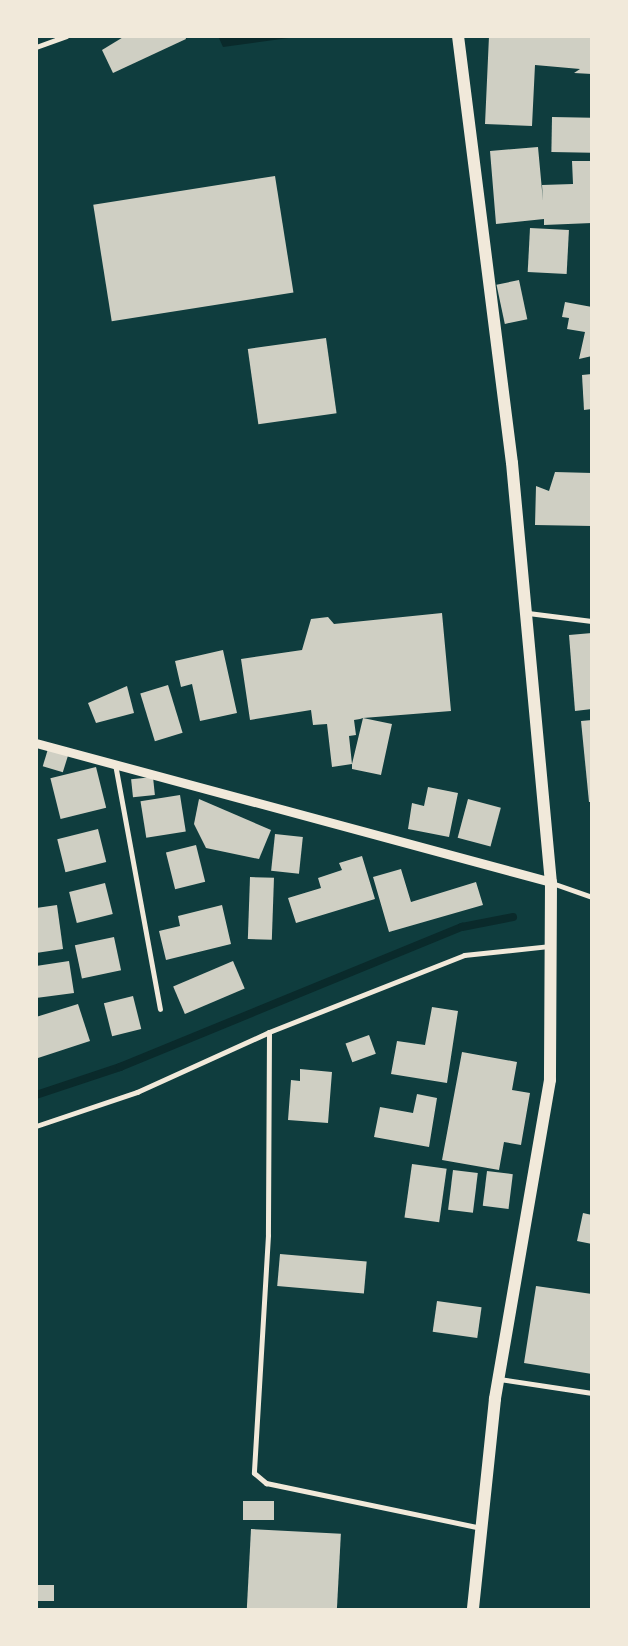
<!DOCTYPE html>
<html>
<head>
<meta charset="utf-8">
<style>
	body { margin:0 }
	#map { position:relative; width:628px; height:1646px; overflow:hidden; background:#0f3d3e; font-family:"PT Sans",sans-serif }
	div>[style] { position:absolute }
	.water>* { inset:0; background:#0a2a2b }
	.stream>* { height:8px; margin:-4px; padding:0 4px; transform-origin:4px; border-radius:4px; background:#0a2a2b }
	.building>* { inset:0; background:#cfcfc3; transform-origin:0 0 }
	.minor>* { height:5px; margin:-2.5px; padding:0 2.5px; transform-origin:2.5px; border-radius:2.5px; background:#f1e9da }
	.tertiary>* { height:9px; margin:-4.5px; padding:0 4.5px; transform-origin:4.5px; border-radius:4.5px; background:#f1e9da }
	.primary>* { height:12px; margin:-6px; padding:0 6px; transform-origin:6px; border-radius:6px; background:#f1e9da }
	span { translate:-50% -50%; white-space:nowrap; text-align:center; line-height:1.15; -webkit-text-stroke:4px #f1e9da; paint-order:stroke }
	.frame { position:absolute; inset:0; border:38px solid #f1e9da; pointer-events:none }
</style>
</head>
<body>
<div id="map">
	<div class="water">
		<div style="clip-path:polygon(218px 36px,303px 36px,223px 47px)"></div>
	</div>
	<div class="stream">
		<div style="left:36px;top:1095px;width:89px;rotate:-18.4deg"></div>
		<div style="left:120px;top:1067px;width:370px;rotate:-22.3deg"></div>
		<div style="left:462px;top:927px;width:52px;rotate:-11.1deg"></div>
	</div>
	<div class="building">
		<div style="clip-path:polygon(125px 36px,185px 36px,186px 39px,113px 73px,102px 50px)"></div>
		<div style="clip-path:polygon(489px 36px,592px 36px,592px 74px,574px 73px,580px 69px,535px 65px,532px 126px,485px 124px)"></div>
		<div style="left:552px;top:117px;width:40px;height:35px;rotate:1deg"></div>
		<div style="clip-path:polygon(538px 147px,543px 201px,542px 185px,573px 184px,572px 161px,592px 161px,592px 223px,544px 225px,544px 219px,496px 224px,490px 151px)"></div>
		<div style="left:275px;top:176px;width:118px;height:184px;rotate:81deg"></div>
		<div style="left:530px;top:228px;width:39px;height:44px;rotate:3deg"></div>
		<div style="left:519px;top:280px;width:40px;height:23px;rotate:78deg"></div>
		<div style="clip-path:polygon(565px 302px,592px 307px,592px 356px,579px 359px,585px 332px,567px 329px,569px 318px,562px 317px)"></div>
		<div style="left:326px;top:338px;width:76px;height:79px;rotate:82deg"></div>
		<div style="clip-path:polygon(592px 374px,592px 409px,584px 410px,582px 375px)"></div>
		<div style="clip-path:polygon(555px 472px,592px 473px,592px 526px,535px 525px,536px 486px,549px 491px)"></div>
		<div style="clip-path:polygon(442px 613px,451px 711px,363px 718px,360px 719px,354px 720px,356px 735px,349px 736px,352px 764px,363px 718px,392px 724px,381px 775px,352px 769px,352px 764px,332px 767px,327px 724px,313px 725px,311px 710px,250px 720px,241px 659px,302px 650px,311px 619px,328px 617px,334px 624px)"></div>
		<div style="clip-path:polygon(592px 633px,592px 709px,575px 711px,569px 635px)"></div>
		<div style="clip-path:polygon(223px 650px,237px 713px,200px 721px,192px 684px,181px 687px,175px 661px)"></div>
		<div style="left:168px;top:685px;width:50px;height:29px;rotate:73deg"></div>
		<div style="clip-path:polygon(127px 686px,134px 713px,96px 723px,88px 703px)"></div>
		<div style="clip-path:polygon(592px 720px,592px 802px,589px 802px,581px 721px)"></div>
		<div style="left:48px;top:749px;width:21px;height:18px;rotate:17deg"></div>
		<div style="left:96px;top:767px;width:42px;height:47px;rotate:76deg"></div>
		<div style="left:153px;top:777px;width:18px;height:22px;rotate:84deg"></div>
		<div style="clip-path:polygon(428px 787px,458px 793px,449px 837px,408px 829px,412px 803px,424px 806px)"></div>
		<div style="left:180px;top:795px;width:37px;height:40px;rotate:81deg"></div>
		<div style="clip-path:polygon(199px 799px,271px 830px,259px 859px,206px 848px,194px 824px)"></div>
		<div style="left:468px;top:799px;width:34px;height:40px;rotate:15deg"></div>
		<div style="left:98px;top:829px;width:34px;height:42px;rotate:76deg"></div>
		<div style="left:275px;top:834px;width:28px;height:37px;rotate:6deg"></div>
		<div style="left:196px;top:845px;width:38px;height:31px;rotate:76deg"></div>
		<div style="clip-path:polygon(362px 856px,375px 899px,296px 923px,288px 898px,321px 888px,318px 878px,342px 870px,339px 863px)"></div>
		<div style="clip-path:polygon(401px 869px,411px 902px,476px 882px,483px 905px,389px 932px,373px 877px)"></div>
		<div style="left:250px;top:877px;width:24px;height:62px;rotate:2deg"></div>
		<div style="left:105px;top:883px;width:32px;height:37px;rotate:76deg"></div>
		<div style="clip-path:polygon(57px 905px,63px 949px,36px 953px,36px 908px)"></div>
		<div style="clip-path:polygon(222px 905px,231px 944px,166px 960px,159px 931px,180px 926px,178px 916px)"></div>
		<div style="left:114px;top:937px;width:34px;height:40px;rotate:78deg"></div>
		<div style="clip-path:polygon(69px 961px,74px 993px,36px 998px,36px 966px)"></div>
		<div style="left:233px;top:961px;width:30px;height:65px;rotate:67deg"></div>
		<div style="left:133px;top:996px;width:34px;height:30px;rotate:76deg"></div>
		<div style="clip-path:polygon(78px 1004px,90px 1041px,38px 1058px,36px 1017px)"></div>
		<div style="clip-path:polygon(432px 1007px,458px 1011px,447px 1083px,391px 1074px,397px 1041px,425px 1045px)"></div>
		<div style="left:369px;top:1035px;width:20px;height:25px;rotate:70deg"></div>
		<div style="clip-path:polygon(462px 1052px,517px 1062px,512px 1090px,530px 1093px,521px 1145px,504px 1142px,499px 1170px,442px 1160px)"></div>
		<div style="clip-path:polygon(300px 1069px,332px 1072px,328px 1123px,288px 1120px,291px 1080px,300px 1081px)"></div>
		<div style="clip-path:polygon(417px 1094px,437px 1098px,429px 1147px,374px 1137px,380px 1107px,413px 1113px)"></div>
		<div style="left:412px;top:1164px;width:35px;height:54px;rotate:8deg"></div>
		<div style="left:453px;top:1170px;width:25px;height:40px;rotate:7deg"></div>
		<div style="left:487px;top:1171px;width:26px;height:35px;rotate:7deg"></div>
		<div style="clip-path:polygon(583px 1213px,592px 1215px,592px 1244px,577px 1241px)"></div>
		<div style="left:280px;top:1254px;width:87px;height:32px;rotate:5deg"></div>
		<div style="clip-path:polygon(536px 1286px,592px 1294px,592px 1374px,524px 1363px)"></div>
		<div style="left:437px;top:1301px;width:45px;height:31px;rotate:8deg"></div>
		<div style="left:243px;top:1501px;width:31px;height:19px"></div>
		<div style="left:251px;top:1529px;width:90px;height:81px;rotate:3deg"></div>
		<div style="left:54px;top:1585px;width:16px;height:18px;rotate:90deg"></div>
	</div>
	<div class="minor">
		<div style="left:36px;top:47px;width:32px;rotate:-20deg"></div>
		<div style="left:528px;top:613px;width:64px;rotate:7.1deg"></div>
		<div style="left:115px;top:764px;width:249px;rotate:79.6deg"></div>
		<div style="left:552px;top:883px;width:42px;rotate:19.3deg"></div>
		<div style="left:269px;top:1032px;width:203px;rotate:90.3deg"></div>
		<div style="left:268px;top:1235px;width:238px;rotate:93.4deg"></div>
		<div style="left:254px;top:1473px;width:16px;rotate:40deg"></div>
		<div style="left:266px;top:1483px;width:221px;rotate:11.8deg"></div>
		<div style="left:36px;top:1126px;width:107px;rotate:-18.6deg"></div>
		<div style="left:137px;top:1092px;width:145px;rotate:-24.4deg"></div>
		<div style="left:269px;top:1032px;width:210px;rotate:-21.5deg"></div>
		<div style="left:464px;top:955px;width:85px;rotate:-6deg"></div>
		<div style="left:499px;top:1379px;width:94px;rotate:8.6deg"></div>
	</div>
	<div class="tertiary">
		<div style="left:36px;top:743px;width:533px;rotate:15.1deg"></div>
	</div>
	<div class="primary">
		<div style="left:458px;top:36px;width:430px;rotate:82.8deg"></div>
		<div style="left:512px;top:463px;width:421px;rotate:84.7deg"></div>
		<div style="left:551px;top:882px;width:198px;rotate:90.3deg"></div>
		<div style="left:550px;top:1080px;width:324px;rotate:99.8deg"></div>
		<div style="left:495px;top:1399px;width:212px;rotate:96deg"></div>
	</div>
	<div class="frame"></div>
</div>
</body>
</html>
